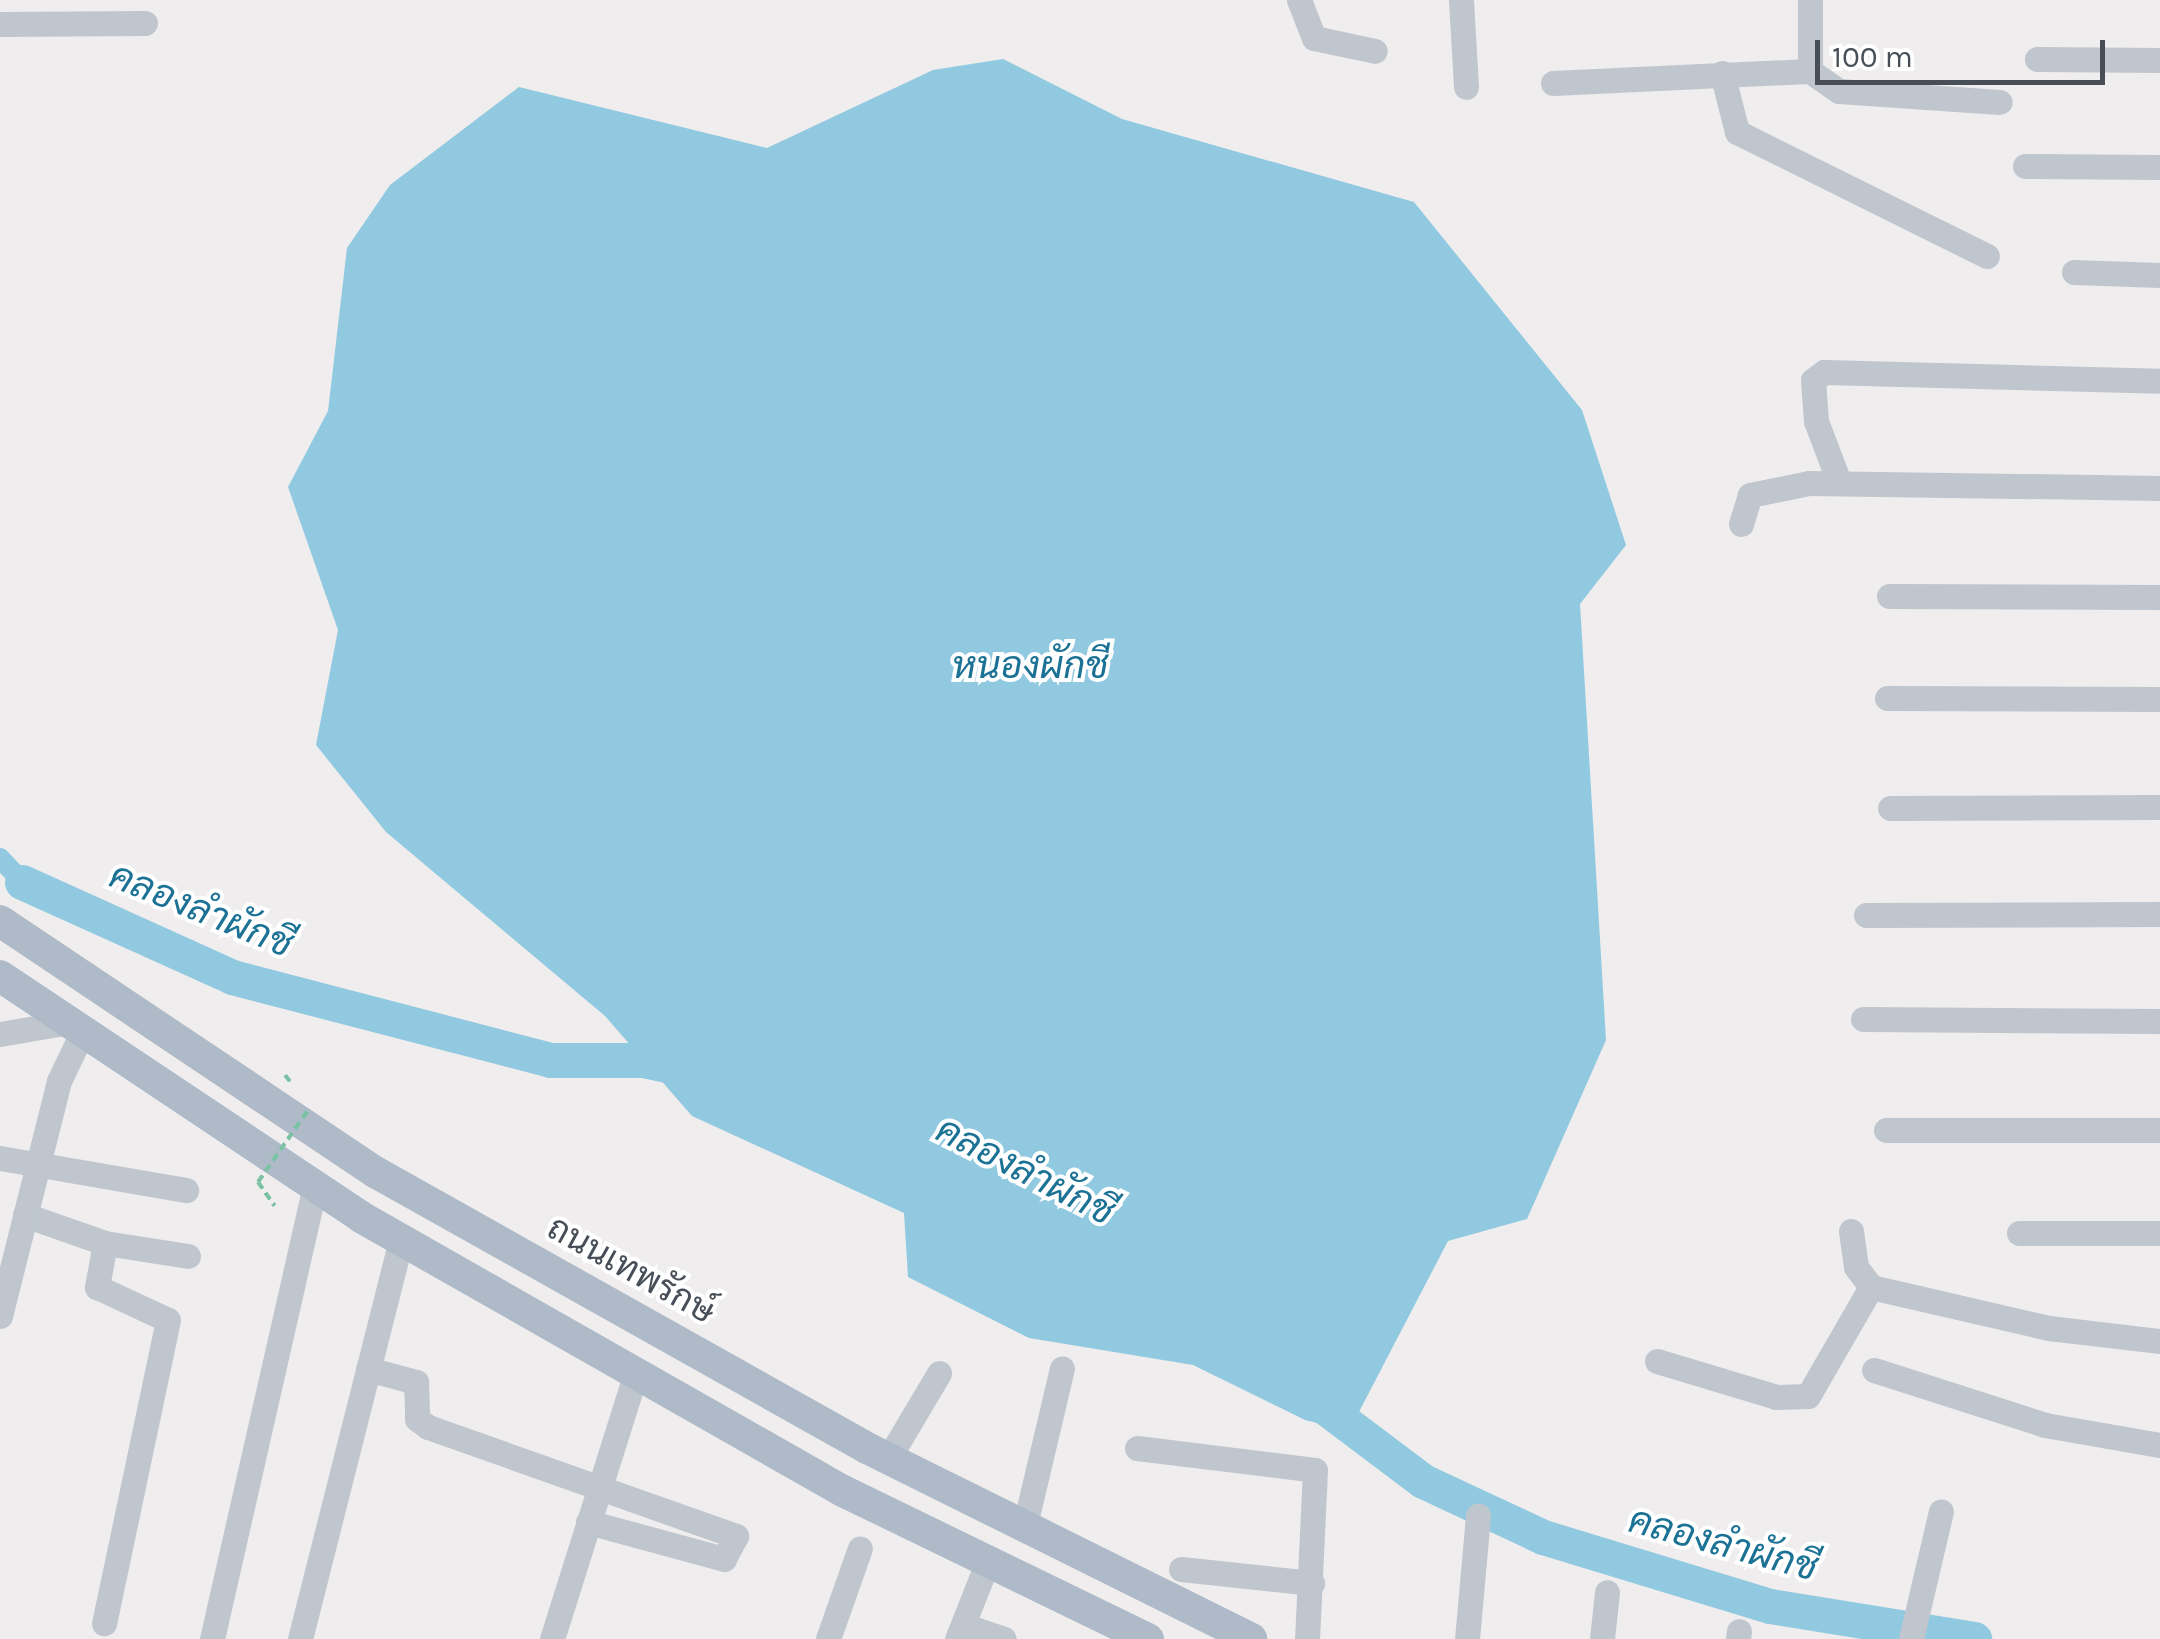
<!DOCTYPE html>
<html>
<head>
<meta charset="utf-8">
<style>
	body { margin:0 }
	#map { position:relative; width:2160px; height:1639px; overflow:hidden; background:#efeded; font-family:Karla,Sarabun,sans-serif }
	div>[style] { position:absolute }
	.water>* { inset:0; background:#91c9e0 }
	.canal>* { height:20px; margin:-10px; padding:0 10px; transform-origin:10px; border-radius:10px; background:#91c9e0 }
	.river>* { height:35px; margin:-17.5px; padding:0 17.5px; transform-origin:17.5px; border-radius:17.5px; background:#91c9e0 }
	.path>* { height:4px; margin-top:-2px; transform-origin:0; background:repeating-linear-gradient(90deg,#7bc2a5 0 8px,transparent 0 13px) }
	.minor>* { height:25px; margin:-12.5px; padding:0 12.5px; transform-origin:12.5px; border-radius:12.5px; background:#bfc6cd }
	.major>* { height:32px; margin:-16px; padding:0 16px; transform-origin:16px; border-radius:16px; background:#afbac9 }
	.path-bridge>* { height:4px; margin-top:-2px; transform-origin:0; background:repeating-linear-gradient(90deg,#7bc2a5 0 8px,transparent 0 13px) }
	span { translate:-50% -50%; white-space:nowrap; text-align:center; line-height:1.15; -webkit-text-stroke:8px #fff; paint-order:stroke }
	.street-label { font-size:35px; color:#474e58 }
	.water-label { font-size:38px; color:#1c7295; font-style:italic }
	.scale { position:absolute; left:1815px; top:40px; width:290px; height:45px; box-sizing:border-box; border:5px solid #474e58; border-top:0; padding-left:12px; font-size:30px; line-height:35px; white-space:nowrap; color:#474e58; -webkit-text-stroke:8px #fff; paint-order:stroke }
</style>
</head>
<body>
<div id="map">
	<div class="water">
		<div style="clip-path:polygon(1003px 59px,1122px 119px,1414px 202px,1582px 410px,1626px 545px,1580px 604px,1606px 1040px,1527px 1219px,1448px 1241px,1349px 1431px,1305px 1420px,1193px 1365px,1029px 1338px,908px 1277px,904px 1213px,692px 1116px,605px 1016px,386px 832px,316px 745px,338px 630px,288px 487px,328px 411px,347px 248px,390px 185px,519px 87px,767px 148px,933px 70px)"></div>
	</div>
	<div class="canal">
		<div style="left:0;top:858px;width:33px;rotate:47deg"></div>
	</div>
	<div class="river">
		<div style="left:22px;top:882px;width:230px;rotate:24.3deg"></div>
		<div style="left:232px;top:977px;width:329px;rotate:14.6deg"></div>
		<div style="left:550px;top:1060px;width:93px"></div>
		<div style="left:643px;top:1060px;width:47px;rotate:12.3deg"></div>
		<div style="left:1314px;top:1399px;width:136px;rotate:37deg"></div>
		<div style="left:1423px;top:1481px;width:132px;rotate:25deg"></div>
		<div style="left:1543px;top:1537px;width:237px;rotate:16.9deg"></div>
		<div style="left:1770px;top:1606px;width:207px;rotate:9.2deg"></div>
	</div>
	<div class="path">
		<div style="left:285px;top:1075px;width:11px;rotate:52deg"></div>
		<div style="left:258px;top:1182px;width:29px;rotate:55deg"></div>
	</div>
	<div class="minor">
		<div style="left:1299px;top:0;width:41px;rotate:68.5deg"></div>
		<div style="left:1314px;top:38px;width:62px;rotate:12deg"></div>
		<div style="left:1461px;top:0;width:87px;rotate:86.7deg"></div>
		<div style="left:0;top:24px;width:145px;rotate:-0.4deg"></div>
		<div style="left:2037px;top:59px;width:123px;rotate:0.5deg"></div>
		<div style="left:1810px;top:71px;width:71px;rotate:-90deg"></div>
		<div style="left:1722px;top:73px;width:61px;rotate:75.7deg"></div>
		<div style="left:1737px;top:132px;width:279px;rotate:26.4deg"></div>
		<div style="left:1553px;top:83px;width:257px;rotate:-2.7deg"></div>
		<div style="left:1810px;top:71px;width:35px;rotate:35deg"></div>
		<div style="left:1839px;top:91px;width:161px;rotate:3.9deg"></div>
		<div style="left:2025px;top:166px;width:135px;rotate:0.4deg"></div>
		<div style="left:2074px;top:272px;width:86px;rotate:2deg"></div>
		<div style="left:1839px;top:482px;width:65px;rotate:-110.7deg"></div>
		<div style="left:1816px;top:421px;width:41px;rotate:-94.2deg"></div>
		<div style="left:1813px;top:380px;width:14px;rotate:-36deg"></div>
		<div style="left:1824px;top:372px;width:336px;rotate:1.5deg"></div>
		<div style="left:1741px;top:524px;width:30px;rotate:-73deg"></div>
		<div style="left:1750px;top:495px;width:60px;rotate:-11.5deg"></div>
		<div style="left:1809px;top:483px;width:351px;rotate:0.8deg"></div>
		<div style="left:1889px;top:596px;width:271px;rotate:0.2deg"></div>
		<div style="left:1887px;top:698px;width:273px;rotate:0.2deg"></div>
		<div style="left:1890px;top:808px;width:270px;rotate:-0.2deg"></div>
		<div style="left:1866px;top:915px;width:294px;rotate:-0.2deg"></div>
		<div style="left:1863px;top:1019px;width:297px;rotate:0.4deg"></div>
		<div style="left:0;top:1034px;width:71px;rotate:-9.7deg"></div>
		<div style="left:1886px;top:1130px;width:274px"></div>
		<div style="left:0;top:1158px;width:189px;rotate:9.8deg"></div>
		<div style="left:25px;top:1215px;width:85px;rotate:19.3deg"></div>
		<div style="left:105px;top:1243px;width:45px;rotate:100.3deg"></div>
		<div style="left:97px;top:1287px;width:78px;rotate:24.9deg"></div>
		<div style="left:168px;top:1320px;width:310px;rotate:101.9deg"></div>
		<div style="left:1851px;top:1231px;width:36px;rotate:82deg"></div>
		<div style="left:1856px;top:1267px;width:25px;rotate:53deg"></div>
		<div style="left:1871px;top:1287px;width:183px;rotate:13deg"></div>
		<div style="left:2049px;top:1328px;width:112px;rotate:6.7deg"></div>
		<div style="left:2019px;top:1233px;width:141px"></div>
		<div style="left:105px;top:1243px;width:84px;rotate:8.9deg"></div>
		<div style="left:0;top:1316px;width:242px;rotate:-75.9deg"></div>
		<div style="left:59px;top:1081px;width:55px;rotate:-64.4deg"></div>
		<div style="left:1657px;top:1361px;width:124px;rotate:16.8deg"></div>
		<div style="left:1776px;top:1397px;width:32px;rotate:-2deg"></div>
		<div style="left:1808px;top:1396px;width:126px;rotate:-60deg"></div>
		<div style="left:368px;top:1369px;width:50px;rotate:15.2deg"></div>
		<div style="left:416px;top:1382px;width:37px;rotate:88deg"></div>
		<div style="left:417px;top:1419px;width:14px;rotate:36deg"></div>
		<div style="left:428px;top:1427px;width:327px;rotate:19.5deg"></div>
		<div style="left:736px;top:1536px;width:26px;rotate:118deg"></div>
		<div style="left:724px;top:1559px;width:141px;rotate:-164.8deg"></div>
		<div style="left:1874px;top:1370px;width:180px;rotate:17.8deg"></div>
		<div style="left:2045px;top:1425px;width:117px;rotate:9.9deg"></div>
		<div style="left:1137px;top:1448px;width:179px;rotate:7deg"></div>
		<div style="left:1315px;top:1470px;width:169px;rotate:92.7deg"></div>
		<div style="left:888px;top:1459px;width:100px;rotate:-59.3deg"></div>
		<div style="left:1024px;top:1529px;width:165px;rotate:-76.7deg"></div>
		<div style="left:1181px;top:1569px;width:132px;rotate:6.1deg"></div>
		<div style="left:963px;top:1625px;width:43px;rotate:18.9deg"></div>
		<div style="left:212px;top:1639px;width:465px;rotate:-77.2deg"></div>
		<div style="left:300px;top:1639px;width:412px;rotate:-75.8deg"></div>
		<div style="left:552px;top:1639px;width:279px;rotate:-72.5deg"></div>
		<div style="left:828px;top:1639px;width:96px;rotate:-70.6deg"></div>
		<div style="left:957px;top:1639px;width:84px;rotate:-68.3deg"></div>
		<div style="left:1467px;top:1639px;width:124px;rotate:-84.9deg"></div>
		<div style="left:1602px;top:1639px;width:47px;rotate:-83.9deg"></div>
		<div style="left:1738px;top:1639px;width:8px;rotate:-83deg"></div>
		<div style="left:1911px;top:1639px;width:131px;rotate:-76.8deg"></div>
	</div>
	<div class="major">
		<div style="left:0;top:921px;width:453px;rotate:33.8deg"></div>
		<div style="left:377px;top:1173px;width:562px;rotate:29.3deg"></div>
		<div style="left:867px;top:1448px;width:429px;rotate:26.4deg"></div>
		<div style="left:0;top:976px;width:434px;rotate:33.7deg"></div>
		<div style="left:361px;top:1217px;width:554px;rotate:29.62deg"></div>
		<div style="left:843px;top:1491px;width:339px;rotate:25.9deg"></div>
	</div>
	<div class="path-bridge">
		<div style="left:258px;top:1182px;width:89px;rotate:-55.1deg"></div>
	</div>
	<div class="street-label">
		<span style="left:631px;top:1270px;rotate:29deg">ถนนเทพรักษ์</span>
	</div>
	<div class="water-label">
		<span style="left:1030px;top:666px">หนองผักชี</span>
		<span style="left:201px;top:910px;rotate:22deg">คลองลำผักชี</span>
		<span style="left:1025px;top:1171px;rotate:27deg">คลองลำผักชี</span>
		<span style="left:1723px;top:1544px;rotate:15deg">คลองลำผักชี</span>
	</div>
	<div class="scale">100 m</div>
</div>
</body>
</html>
